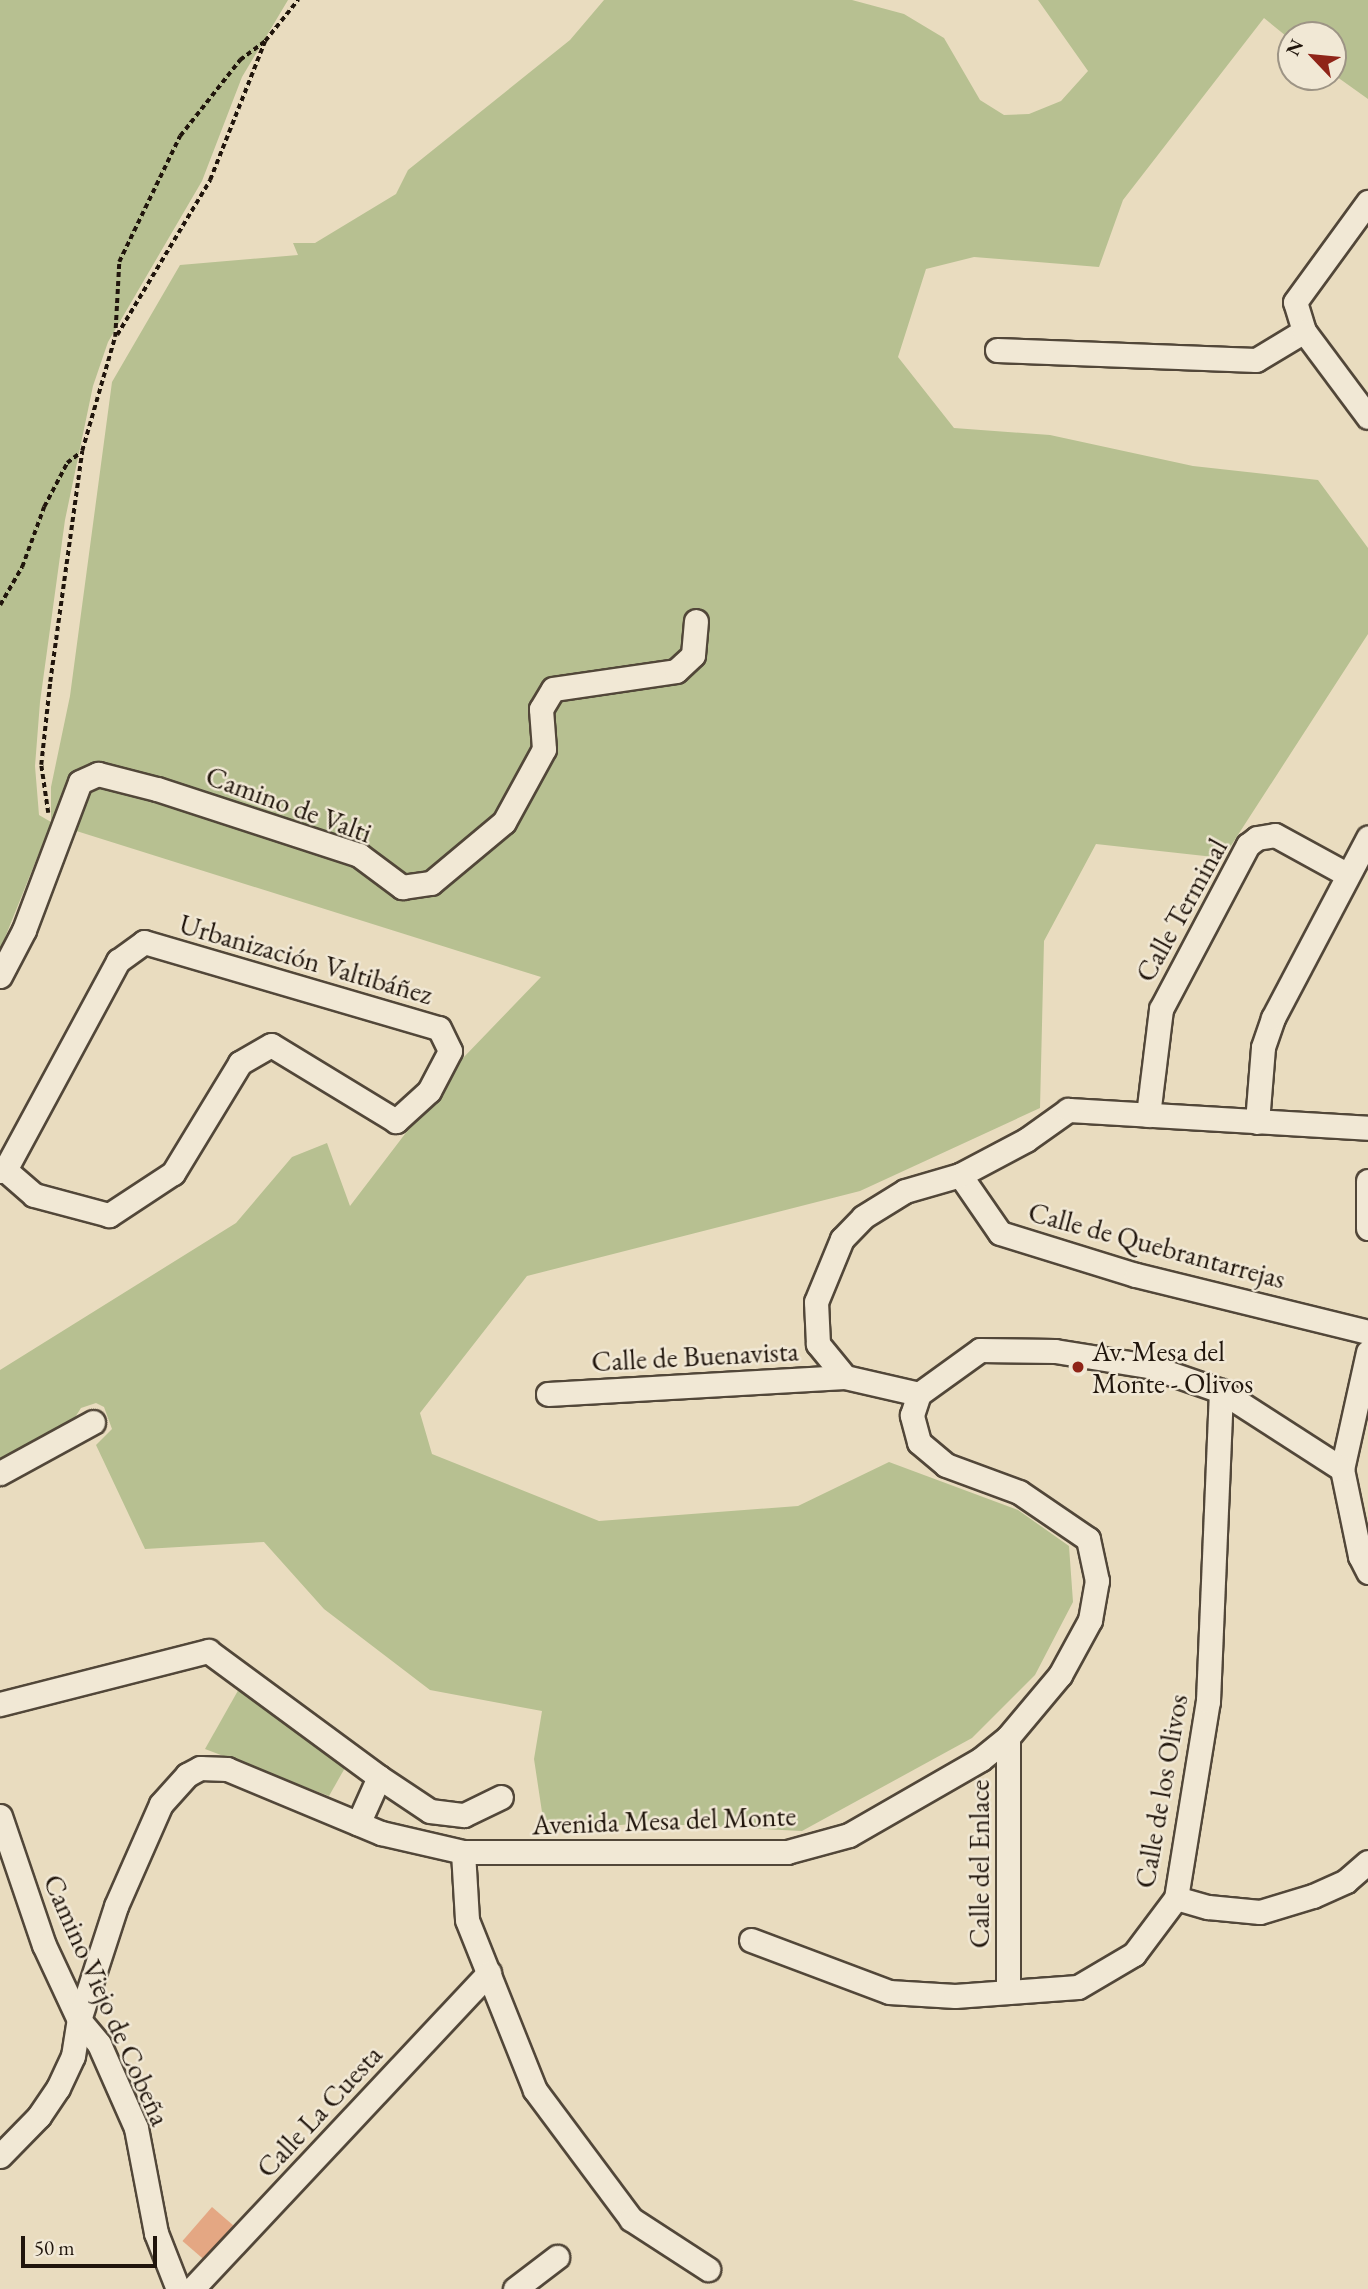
<!DOCTYPE html>
<html>
<head>
<meta charset="utf-8">
<style>
	body { margin:0 }
	#map { position:relative; width:1368px; height:2289px; overflow:hidden; background:#e9dcbf; font-family:"EB Garamond",serif }
	div>[style] { position:absolute }
	.green>* { inset:0; background:#b7c091 }
	.building>* { inset:0; background:#e4a783; transform-origin:0 0 }
	.path>* { height:3.5px; margin-top:-1.75px; transform-origin:0; background:repeating-linear-gradient(90deg,#20150c 0 5px,transparent 0 8.5px) }
	.roads { filter:drop-shadow(2px 0 #524739) drop-shadow(-2px 0 #524739) drop-shadow(0 2px #524739) drop-shadow(0 -2px #524739) }
	.minor>* { height:23px; margin:-11.5px; padding:0 11.5px; transform-origin:11.5px; border-radius:11.5px; background:#f1e8d5 }
	.dots>* { width:19px; height:19px; translate:-50% -50%; box-sizing:border-box; border:4px solid #f1e8d5; border-radius:50% }
	span { translate:-50% -50%; white-space:nowrap; text-align:center; line-height:1.15; -webkit-text-stroke:5px #f1e8d5; paint-order:stroke }
	.street-label { font-size:28px; color:#20150c }
	.poi-label { font-size:28px; color:#20150c }
	.left { translate:0 -50%; text-align:left }
	.north { position:absolute; left:1277px; top:21px; width:70px; height:70px; box-sizing:border-box; background:#f1e8d5; border:2px solid #9d9485; border-radius:50%; rotate:296deg; font-size:19px; font-weight:700; line-height:28px; text-align:center; color:#20150c }
	.north::after { content:''; display:block; margin:auto; width:24px; height:32px; background:#8f2418; clip-path:polygon(50% 0,100% 100%,50% 72%,0 100%) }
	.scale { position:absolute; left:21px; top:2236px; width:136px; height:32px; box-sizing:border-box; border:4px solid #20150c; border-top:0; padding-left:9px; font-size:21px; line-height:24px; white-space:nowrap; color:#20150c; -webkit-text-stroke:5px #f1e8d5; paint-order:stroke }
</style>
</head>
<body>
<div id="map">
	<div class="green">
		<div style="clip-path:polygon(0 0,288px 0,242px 77px,202px 181px,108px 342px,93px 386px,65px 520px,40px 702px,35px 766px,39px 815px,51px 822px,51px 787px,70px 696px,112px 382px,180px 265px,298px 255px,293px 243px,315px 243px,396px 194px,408px 170px,570px 40px,604px 0,852px 0,904px 14px,944px 38px,980px 100px,1004px 115px,1029px 114px,1061px 101px,1088px 71px,1038px 0,1368px 0,1368px 99px,1333px 74px,1333px 35px,1291px 35px,1291px 40px,1264px 18px,1123px 200px,1099px 267px,974px 257px,926px 269px,898px 357px,954px 428px,1050px 435px,1193px 466px,1318px 480px,1368px 548px,1368px 634px,1223px 858px,1096px 844px,1044px 941px,1040px 1108px,860px 1191px,527px 1276px,420px 1413px,432px 1454px,599px 1521px,798px 1506px,889px 1462px,1018px 1510px,1069px 1546px,1073px 1602px,1035px 1675px,972px 1738px,802px 1831px,642px 1823px,545px 1832px,534px 1759px,542px 1711px,430px 1690px,324px 1609px,264px 1542px,145px 1549px,96px 1445px,112px 1429px,104px 1407px,96px 1403px,81px 1408px,72px 1422px,0 1463px,0 1370px,236px 1223px,292px 1157px,327px 1143px,350px 1206px,463px 1058px,541px 977px,51px 823px,0 950px)"></div>
		<div style="clip-path:polygon(240px 1687px,346px 1766px,329px 1796px,205px 1749px)"></div>
	</div>
	<div class="building">
		<div style="left:212px;top:2207px;width:28px;height:45px;rotate:41deg"></div>
	</div>
	<div class="path">
		<div style="left:117px;top:335px;width:181px;rotate:-59deg"></div>
		<div style="left:210px;top:180px;width:149px;rotate:-68.4deg"></div>
		<div style="left:265px;top:41px;width:53px;rotate:-51.2deg"></div>
		<div style="left:0;top:605px;width:44px;rotate:-59.9deg"></div>
		<div style="left:22px;top:567px;width:64px;rotate:-69.9deg"></div>
		<div style="left:44px;top:507px;width:50px;rotate:-62.4deg"></div>
		<div style="left:67px;top:463px;width:16px;rotate:-38deg"></div>
		<div style="left:48px;top:813px;width:49px;rotate:-98.3deg"></div>
		<div style="left:41px;top:765px;width:83px;rotate:-83.8deg"></div>
		<div style="left:50px;top:682px;width:233px;rotate:-82.1deg"></div>
		<div style="left:82px;top:451px;width:119px;rotate:-73.9deg"></div>
		<div style="left:115px;top:337px;width:75px;rotate:-86.9deg"></div>
		<div style="left:119px;top:262px;width:140px;rotate:-64.2deg"></div>
		<div style="left:180px;top:136px;width:97px;rotate:-51.7deg"></div>
		<div style="left:240px;top:60px;width:31px;rotate:-37deg"></div>
	</div>
	<div class="roads">
		<div class="minor">
			<div style="left:1304px;top:331px;width:30px;rotate:-107deg"></div>
			<div style="left:1295px;top:302px;width:124px;rotate:-53.9deg"></div>
			<div style="left:997px;top:350px;width:259px;rotate:2.2deg"></div>
			<div style="left:1256px;top:360px;width:56px;rotate:-31.1deg"></div>
			<div style="left:1304px;top:331px;width:107px;rotate:53.3deg"></div>
			<div style="left:0;top:976px;width:52px;rotate:-62.4deg"></div>
			<div style="left:24px;top:930px;width:158px;rotate:-69.3deg"></div>
			<div style="left:80px;top:782px;width:20px;rotate:-24deg"></div>
			<div style="left:98px;top:774px;width:61px;rotate:14.3deg"></div>
			<div style="left:157px;top:789px;width:213px;rotate:18.1deg"></div>
			<div style="left:359px;top:855px;width:54px;rotate:36.7deg"></div>
			<div style="left:402px;top:887px;width:29px;rotate:-8deg"></div>
			<div style="left:431px;top:883px;width:95px;rotate:-39.9deg"></div>
			<div style="left:504px;top:822px;width:83px;rotate:-61.3deg"></div>
			<div style="left:544px;top:749px;width:40px;rotate:-94.3deg"></div>
			<div style="left:541px;top:709px;width:23px;rotate:-59deg"></div>
			<div style="left:553px;top:689px;width:124px;rotate:-8.3deg"></div>
			<div style="left:676px;top:671px;width:23px;rotate:-43deg"></div>
			<div style="left:693px;top:655px;width:34px;rotate:-85deg"></div>
			<div style="left:1148px;top:1115px;width:107px;rotate:-83deg"></div>
			<div style="left:1161px;top:1009px;width:186px;rotate:-62.1deg"></div>
			<div style="left:1248px;top:845px;width:11px;rotate:-38deg"></div>
			<div style="left:1257px;top:838px;width:18px;rotate:-9deg"></div>
			<div style="left:1275px;top:835px;width:83px;rotate:28.7deg"></div>
			<div style="left:1257px;top:1122px;width:75px;rotate:-85.4deg"></div>
			<div style="left:1263px;top:1047px;width:31px;rotate:-71deg"></div>
			<div style="left:1273px;top:1018px;width:204px;rotate:-62.2deg"></div>
			<div style="left:0;top:1171px;width:5px;rotate:-11deg"></div>
			<div style="left:5px;top:1170px;width:238px;rotate:-61.6deg"></div>
			<div style="left:118px;top:961px;width:32px;rotate:-36deg"></div>
			<div style="left:144px;top:942px;width:307px;rotate:16.3deg"></div>
			<div style="left:439px;top:1028px;width:25px;rotate:64deg"></div>
			<div style="left:450px;top:1051px;width:45px;rotate:117.7deg"></div>
			<div style="left:429px;top:1091px;width:45px;rotate:137.7deg"></div>
			<div style="left:396px;top:1121px;width:146px;rotate:-148.7deg"></div>
			<div style="left:271px;top:1045px;width:36px;rotate:150deg"></div>
			<div style="left:240px;top:1063px;width:129px;rotate:121.3deg"></div>
			<div style="left:173px;top:1173px;width:77px;rotate:146.7deg"></div>
			<div style="left:109px;top:1215px;width:78px;rotate:-165.1deg"></div>
			<div style="left:34px;top:1195px;width:38px;rotate:-139deg"></div>
			<div style="left:960px;top:1175px;width:70px;rotate:55.4deg"></div>
			<div style="left:1000px;top:1233px;width:142px;rotate:17.2deg"></div>
			<div style="left:1136px;top:1275px;width:239px;rotate:13.8deg"></div>
			<div style="left:1368px;top:1181px;width:47px;rotate:90deg"></div>
			<div style="left:1368px;top:1352px;width:120px;rotate:102.5deg"></div>
			<div style="left:1342px;top:1469px;width:89px;rotate:78.3deg"></div>
			<div style="left:1360px;top:1556px;width:18px;rotate:63deg"></div>
			<div style="left:548px;top:1394px;width:297px;rotate:-3.3deg"></div>
			<div style="left:919px;top:1394px;width:76px;rotate:-167.1deg"></div>
			<div style="left:845px;top:1377px;width:43px;rotate:-129.3deg"></div>
			<div style="left:818px;top:1344px;width:42px;rotate:-92.7deg"></div>
			<div style="left:816px;top:1302px;width:68px;rotate:-67.6deg"></div>
			<div style="left:842px;top:1239px;width:30px;rotate:-46deg"></div>
			<div style="left:863px;top:1217px;width:49px;rotate:-31.8deg"></div>
			<div style="left:905px;top:1191px;width:57px;rotate:-16.2deg"></div>
			<div style="left:960px;top:1175px;width:75px;rotate:-27.9deg"></div>
			<div style="left:1026px;top:1140px;width:52px;rotate:-35.5deg"></div>
			<div style="left:1068px;top:1110px;width:301px;rotate:3.4deg"></div>
			<div style="left:0;top:1473px;width:106px;rotate:-28.7deg"></div>
			<div style="left:0;top:1704px;width:215px;rotate:-14.3deg"></div>
			<div style="left:208px;top:1651px;width:212px;rotate:36.4deg"></div>
			<div style="left:379px;top:1777px;width:51px;rotate:114.1deg"></div>
			<div style="left:1008px;top:1737px;width:255px;rotate:90deg"></div>
			<div style="left:379px;top:1777px;width:61px;rotate:33.7deg"></div>
			<div style="left:430px;top:1811px;width:34px;rotate:7deg"></div>
			<div style="left:464px;top:1815px;width:41px;rotate:-25.9deg"></div>
			<div style="left:0;top:1816px;width:136px;rotate:71.2deg"></div>
			<div style="left:44px;top:1945px;width:83px;rotate:65deg"></div>
			<div style="left:79px;top:2020px;width:31px;rotate:50deg"></div>
			<div style="left:99px;top:2044px;width:92px;rotate:66.2deg"></div>
			<div style="left:136px;top:2128px;width:107px;rotate:79.2deg"></div>
			<div style="left:156px;top:2233px;width:60px;rotate:68.6deg"></div>
			<div style="left:463px;top:1852px;width:68px;rotate:86.6deg"></div>
			<div style="left:467px;top:1920px;width:183px;rotate:68.2deg"></div>
			<div style="left:535px;top:2090px;width:161px;rotate:53.3deg"></div>
			<div style="left:631px;top:2219px;width:92px;rotate:33deg"></div>
			<div style="left:1176px;top:1898px;width:33px;rotate:16deg"></div>
			<div style="left:1208px;top:1907px;width:52px;rotate:5.5deg"></div>
			<div style="left:1260px;top:1912px;width:55px;rotate:-16.8deg"></div>
			<div style="left:1313px;top:1896px;width:36px;rotate:-24deg"></div>
			<div style="left:1346px;top:1881px;width:29px;rotate:-41deg"></div>
			<div style="left:751px;top:1940px;width:147px;rotate:20.6deg"></div>
			<div style="left:889px;top:1992px;width:66px;rotate:3.5deg"></div>
			<div style="left:955px;top:1996px;width:123px;rotate:-4.2deg"></div>
			<div style="left:1078px;top:1987px;width:65px;rotate:-30.5deg"></div>
			<div style="left:1134px;top:1954px;width:70px;rotate:-53.1deg"></div>
			<div style="left:1176px;top:1898px;width:200px;rotate:-80.8deg"></div>
			<div style="left:1208px;top:1701px;width:310px;rotate:-87.6deg"></div>
			<div style="left:0;top:2156px;width:56px;rotate:-45.7deg"></div>
			<div style="left:39px;top:2116px;width:34px;rotate:-56deg"></div>
			<div style="left:58px;top:2088px;width:35px;rotate:-65deg"></div>
			<div style="left:73px;top:2056px;width:36px;rotate:-81deg"></div>
			<div style="left:79px;top:2020px;width:120px;rotate:-72deg"></div>
			<div style="left:116px;top:1906px;width:111px;rotate:-66.2deg"></div>
			<div style="left:161px;top:1804px;width:39px;rotate:-48deg"></div>
			<div style="left:187px;top:1775px;width:15px;rotate:-28deg"></div>
			<div style="left:200px;top:1768px;width:27px;rotate:2deg"></div>
			<div style="left:227px;top:1769px;width:167px;rotate:22.6deg"></div>
			<div style="left:381px;top:1833px;width:84px;rotate:13deg"></div>
			<div style="left:463px;top:1852px;width:324px"></div>
			<div style="left:787px;top:1852px;width:64px;rotate:-15.3deg"></div>
			<div style="left:849px;top:1835px;width:152px;rotate:-29.9deg"></div>
			<div style="left:981px;top:1759px;width:35px;rotate:-39deg"></div>
			<div style="left:1008px;top:1737px;width:81px;rotate:-50deg"></div>
			<div style="left:1060px;top:1675px;width:63px;rotate:-61.4deg"></div>
			<div style="left:1090px;top:1620px;width:40px;rotate:-80deg"></div>
			<div style="left:1097px;top:1581px;width:43px;rotate:-102.1deg"></div>
			<div style="left:1088px;top:1539px;width:83px;rotate:-145.7deg"></div>
			<div style="left:1019px;top:1492px;width:78px;rotate:-159.7deg"></div>
			<div style="left:946px;top:1465px;width:35px;rotate:-140deg"></div>
			<div style="left:919px;top:1442px;width:28px;rotate:-105deg"></div>
			<div style="left:912px;top:1415px;width:22px;rotate:-72deg"></div>
			<div style="left:919px;top:1394px;width:75px;rotate:-35.8deg"></div>
			<div style="left:980px;top:1350px;width:75px;rotate:0.8deg"></div>
			<div style="left:1055px;top:1351px;width:95px;rotate:9.1deg"></div>
			<div style="left:1149px;top:1366px;width:76px;rotate:19.1deg"></div>
			<div style="left:1221px;top:1391px;width:144px;rotate:32.8deg"></div>
			<div style="left:192px;top:2289px;width:434px;rotate:-46.8deg"></div>
			<div style="left:515px;top:2289px;width:53px;rotate:-37.3deg"></div>
		</div>
	</div>
	<div class="dots">
		<div style="left:1078px;top:1367px;background:#8f2418"></div>
	</div>
	<div class="street-label">
		<span style="left:289px;top:804px;rotate:20deg">Camino de Valti</span>
		<span style="left:1181px;top:910px;rotate:-61deg">Calle Terminal</span>
		<span style="left:306px;top:959px;rotate:16deg">Urbanización Valtibáñez</span>
		<span style="left:1157px;top:1245px;rotate:15deg">Calle de Quebrantarrejas</span>
		<span style="left:695px;top:1356px;rotate:-3deg">Calle de Buenavista</span>
		<span style="left:1161px;top:1791px;rotate:-80deg">Calle de los Olivos</span>
		<span style="left:664px;top:1820px;rotate:-2deg">Avenida Mesa del Monte</span>
		<span style="left:979px;top:1864px;rotate:-90deg">Calle del Enlace</span>
		<span style="left:107px;top:2000px;rotate:66deg">Camino Viejo de Cobeña</span>
		<span style="left:319px;top:2111px;rotate:-47deg">Calle La Cuesta</span>
	</div>
	<div class="poi-label">
		<span class="left" style="left:1092px;top:1367px">Av. Mesa del<br>Monte - Olivos</span>
	</div>
	<div class="north">N</div>
	<div class="scale">50 m</div>
</div>
</body>
</html>
